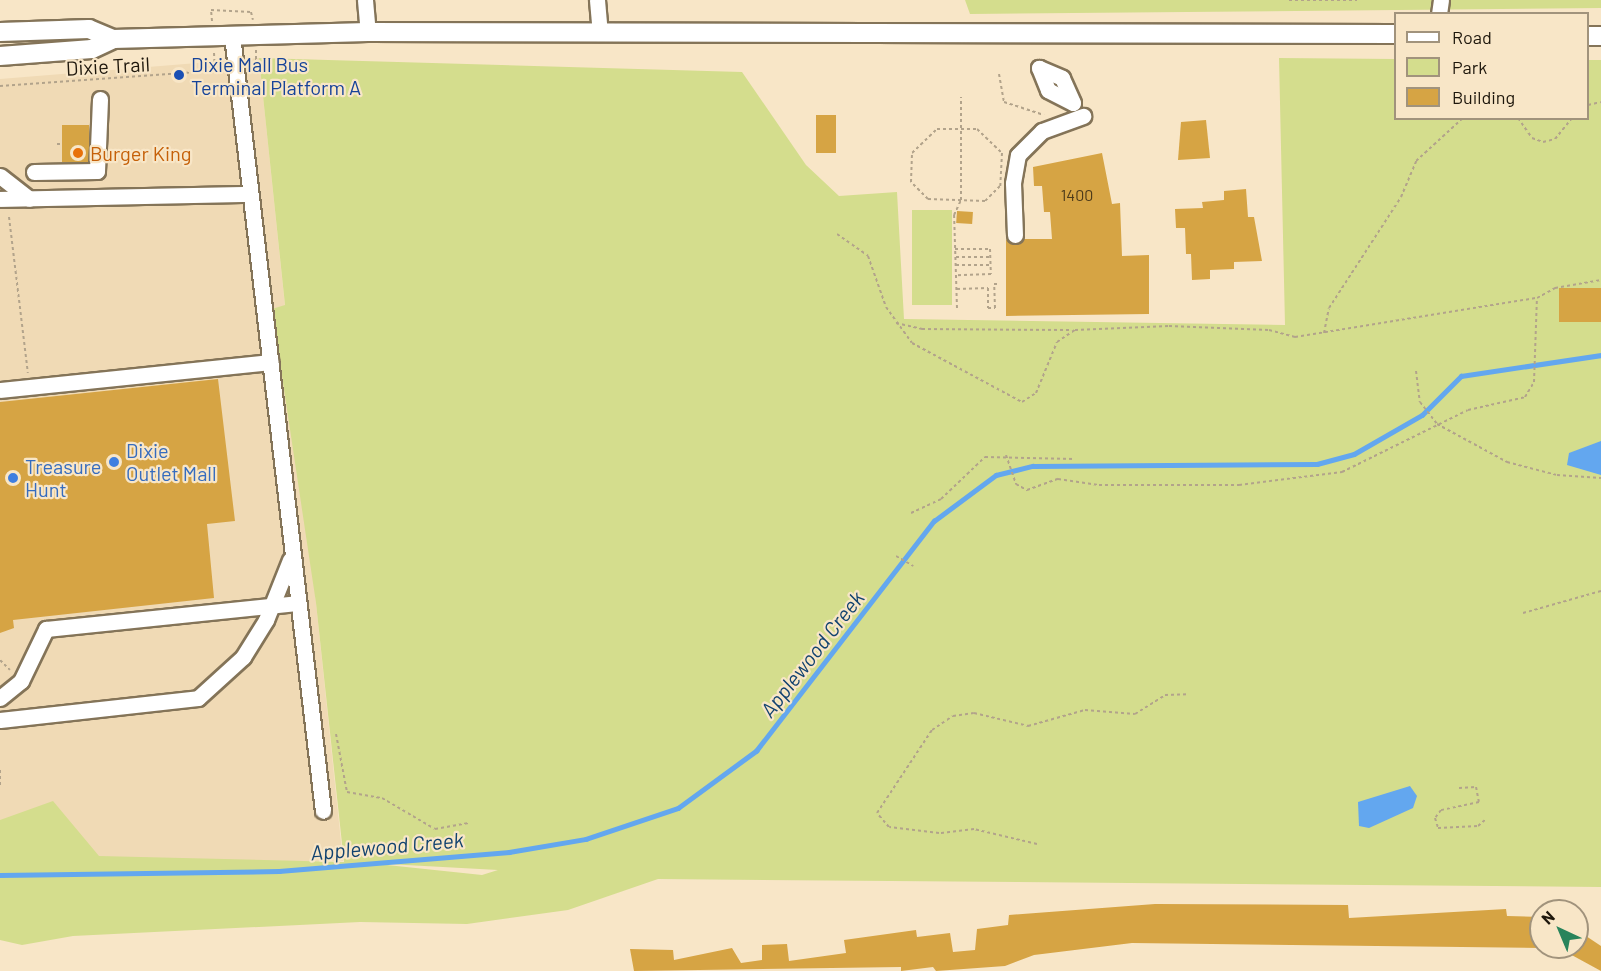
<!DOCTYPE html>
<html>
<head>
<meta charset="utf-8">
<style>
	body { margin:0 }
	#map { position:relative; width:1601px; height:971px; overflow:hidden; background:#f8e6c7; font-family:Barlow,sans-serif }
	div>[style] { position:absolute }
	.built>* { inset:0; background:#f0dab5 }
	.green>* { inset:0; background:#d4dd8d; transform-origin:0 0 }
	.water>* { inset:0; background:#63a7ef }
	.stream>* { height:4.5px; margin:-2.25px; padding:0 2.25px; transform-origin:2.25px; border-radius:2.25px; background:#63a7ef }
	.building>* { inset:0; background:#d6a444; transform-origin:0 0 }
	.path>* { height:2px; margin-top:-1px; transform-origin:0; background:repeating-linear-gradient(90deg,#b2a38b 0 3px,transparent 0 6px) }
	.roads { filter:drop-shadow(2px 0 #847458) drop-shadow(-2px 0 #847458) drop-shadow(0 2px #847458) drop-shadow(0 -2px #847458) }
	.minor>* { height:15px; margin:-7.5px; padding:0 7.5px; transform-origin:7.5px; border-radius:7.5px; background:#fff }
	.major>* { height:18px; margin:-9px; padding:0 9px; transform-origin:9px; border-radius:9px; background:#fff }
	.dots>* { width:16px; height:16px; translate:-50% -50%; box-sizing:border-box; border:3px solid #f8e6c7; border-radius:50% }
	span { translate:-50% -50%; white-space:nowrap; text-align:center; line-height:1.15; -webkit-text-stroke:4.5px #f8e6c7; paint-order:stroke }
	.number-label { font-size:16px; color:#4c3a1a }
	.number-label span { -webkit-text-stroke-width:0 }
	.transit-label { font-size:20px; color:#164399 }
	.left { translate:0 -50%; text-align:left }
	.street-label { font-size:20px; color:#1e170c }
	.food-label { font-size:20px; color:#c56008 }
	.shop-label { font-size:20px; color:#366cbe }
	.water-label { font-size:21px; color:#11426f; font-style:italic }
	.legend { position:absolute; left:1394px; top:12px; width:195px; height:108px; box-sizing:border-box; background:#f8e6c7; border:2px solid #a1937c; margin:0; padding:8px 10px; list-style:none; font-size:18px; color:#1e170c }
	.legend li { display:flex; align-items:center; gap:12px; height:30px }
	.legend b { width:30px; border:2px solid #a1937c }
	.north { position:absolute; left:1529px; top:899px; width:60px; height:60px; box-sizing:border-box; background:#f8e6c7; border:2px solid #a1937c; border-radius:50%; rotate:316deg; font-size:16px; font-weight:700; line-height:24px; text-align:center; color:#1e170c }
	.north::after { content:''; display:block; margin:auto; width:21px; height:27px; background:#29845b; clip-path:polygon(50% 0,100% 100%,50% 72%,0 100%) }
</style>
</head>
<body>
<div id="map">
	<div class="built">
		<div style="clip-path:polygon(259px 58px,343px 861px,0 861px,0 79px)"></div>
	</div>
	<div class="green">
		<div style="clip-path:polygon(965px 0,1601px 0,1601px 8px,970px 14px)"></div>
		<div style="clip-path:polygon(evenodd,259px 58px,742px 72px,806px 165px,839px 196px,897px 192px,904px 319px,1285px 325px,1279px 58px,1395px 59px,1396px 118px,1588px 118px,1588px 60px,1601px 60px,1601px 887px,658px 879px,568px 910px,467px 924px,360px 922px,73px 936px,22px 945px,0 940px,0 820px,53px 801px,99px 856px,344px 862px,316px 603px,272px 309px,285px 305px,259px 58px,368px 863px,369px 863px,498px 870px,482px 875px,368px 863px)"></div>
		<div style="left:912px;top:210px;width:40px;height:95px"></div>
	</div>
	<div class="water">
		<div style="clip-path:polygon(1601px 441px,1601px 475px,1567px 465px,1569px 453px)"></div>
		<div style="clip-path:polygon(1410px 786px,1417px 796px,1413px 808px,1369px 828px,1359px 826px,1358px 802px)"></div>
	</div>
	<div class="stream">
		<div style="left:0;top:875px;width:279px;rotate:-0.8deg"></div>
		<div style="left:279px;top:871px;width:231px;rotate:-4.7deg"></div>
		<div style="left:509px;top:852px;width:78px;rotate:-9.6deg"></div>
		<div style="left:586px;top:839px;width:97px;rotate:-18.6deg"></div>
		<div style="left:678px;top:808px;width:97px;rotate:-36.2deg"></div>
		<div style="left:756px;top:751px;width:291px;rotate:-52.3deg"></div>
		<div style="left:934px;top:521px;width:77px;rotate:-36.6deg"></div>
		<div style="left:996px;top:475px;width:38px;rotate:-14deg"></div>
		<div style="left:1033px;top:466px;width:284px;rotate:-0.4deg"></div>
		<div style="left:1317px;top:464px;width:38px;rotate:-15deg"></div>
		<div style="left:1354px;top:454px;width:78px;rotate:-29.8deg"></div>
		<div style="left:1422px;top:415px;width:55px;rotate:-45deg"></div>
		<div style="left:1461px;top:376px;width:142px;rotate:-8.5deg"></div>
	</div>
	<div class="building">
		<div style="left:816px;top:115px;width:20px;height:38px"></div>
		<div style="clip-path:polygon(1206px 120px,1210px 158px,1178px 160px,1181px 122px)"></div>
		<div style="left:62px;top:125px;width:27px;height:37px"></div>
		<div style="clip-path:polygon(1102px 153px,1112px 204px,1120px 203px,1122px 256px,1149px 255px,1149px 314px,1006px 316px,1006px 239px,1015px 245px,1024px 239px,1052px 239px,1050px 212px,1044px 212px,1042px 186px,1034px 186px,1033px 167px)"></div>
		<div style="clip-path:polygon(1246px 189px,1248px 217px,1254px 217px,1262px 261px,1234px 262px,1234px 269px,1210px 270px,1210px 279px,1192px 280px,1191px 254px,1186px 254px,1185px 228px,1176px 228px,1175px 209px,1203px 208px,1202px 202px,1224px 200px,1224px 191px)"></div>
		<div style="left:957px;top:211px;width:16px;height:12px;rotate:4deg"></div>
		<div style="left:1601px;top:288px;width:34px;height:42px;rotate:90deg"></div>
		<div style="clip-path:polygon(218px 379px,235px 521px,207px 524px,214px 598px,13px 620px,14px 628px,0 633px,0 402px)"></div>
		<div style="clip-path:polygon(1155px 904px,1348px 905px,1349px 918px,1506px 909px,1507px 916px,1541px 917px,1541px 948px,1132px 943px,1034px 955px,1005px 966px,936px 971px,933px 967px,901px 971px,901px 967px,634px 971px,630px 949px,673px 950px,674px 960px,732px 948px,741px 963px,762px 960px,762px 945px,787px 944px,789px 961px,846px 953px,844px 940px,916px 930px,917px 937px,950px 933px,953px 952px,975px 950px,977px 929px,1008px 925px,1009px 915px)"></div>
		<div style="clip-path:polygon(1577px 930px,1601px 946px,1601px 971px,1557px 947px,1577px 947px)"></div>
	</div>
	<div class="path">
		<div style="left:1289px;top:0;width:68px"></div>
		<div style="left:212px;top:21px;width:11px;rotate:-95deg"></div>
		<div style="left:211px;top:10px;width:40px;rotate:2.9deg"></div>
		<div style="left:251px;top:12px;width:8px;rotate:76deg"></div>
		<div style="left:214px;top:53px;width:19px;rotate:87deg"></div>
		<div style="left:249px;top:60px;width:7px;rotate:-8deg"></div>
		<div style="left:256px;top:59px;width:9px;rotate:-90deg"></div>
		<div style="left:999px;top:74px;width:28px;rotate:80deg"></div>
		<div style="left:1004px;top:102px;width:42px;rotate:18deg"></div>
		<div style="left:0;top:86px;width:222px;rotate:-4.1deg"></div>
		<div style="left:1588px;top:105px;width:13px;rotate:-13deg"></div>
		<div style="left:1518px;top:118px;width:24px;rotate:55deg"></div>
		<div style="left:1532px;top:138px;width:12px;rotate:20deg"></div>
		<div style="left:1543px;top:142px;width:12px;rotate:-14deg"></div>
		<div style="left:1555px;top:139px;width:27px;rotate:-51deg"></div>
		<div style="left:937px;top:129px;width:40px"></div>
		<div style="left:977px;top:129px;width:35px;rotate:44deg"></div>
		<div style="left:1002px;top:153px;width:33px;rotate:93deg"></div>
		<div style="left:1000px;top:186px;width:21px;rotate:135deg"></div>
		<div style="left:985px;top:201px;width:57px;rotate:-178deg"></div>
		<div style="left:928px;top:199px;width:24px;rotate:-135deg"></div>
		<div style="left:911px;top:182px;width:29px;rotate:-88deg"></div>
		<div style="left:912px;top:153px;width:35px;rotate:-44deg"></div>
		<div style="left:57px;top:144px;width:5px"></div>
		<div style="left:9px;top:217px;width:157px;rotate:83.1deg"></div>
		<div style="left:837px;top:234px;width:38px;rotate:35deg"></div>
		<div style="left:868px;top:256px;width:54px;rotate:70.6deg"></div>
		<div style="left:886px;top:307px;width:44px;rotate:54.2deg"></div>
		<div style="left:912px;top:343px;width:125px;rotate:28.2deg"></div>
		<div style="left:1022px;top:402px;width:17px;rotate:-33deg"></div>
		<div style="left:1036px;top:393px;width:55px;rotate:-67.6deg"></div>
		<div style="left:1057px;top:342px;width:22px;rotate:-34deg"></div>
		<div style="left:1075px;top:330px;width:94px;rotate:-2.4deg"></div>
		<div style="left:1169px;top:326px;width:100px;rotate:2.3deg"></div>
		<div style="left:1269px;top:330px;width:27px;rotate:15deg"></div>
		<div style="left:1295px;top:337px;width:245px;rotate:-9.2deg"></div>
		<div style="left:1537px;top:298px;width:21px;rotate:-29deg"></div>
		<div style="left:1555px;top:288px;width:47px;rotate:-9.9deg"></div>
		<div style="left:955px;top:249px;width:35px"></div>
		<div style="left:990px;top:249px;width:25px;rotate:88deg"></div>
		<div style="left:991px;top:274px;width:35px;rotate:178deg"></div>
		<div style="left:956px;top:257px;width:34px"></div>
		<div style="left:956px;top:265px;width:35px"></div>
		<div style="left:957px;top:289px;width:31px;rotate:-2deg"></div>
		<div style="left:988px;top:288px;width:20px;rotate:90deg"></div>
		<div style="left:988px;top:308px;width:7px"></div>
		<div style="left:995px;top:308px;width:24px;rotate:-92deg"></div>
		<div style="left:994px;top:284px;width:6px"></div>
		<div style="left:957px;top:308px;width:93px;rotate:-91.8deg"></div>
		<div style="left:954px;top:215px;width:17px;rotate:-65deg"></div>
		<div style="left:961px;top:200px;width:103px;rotate:-90deg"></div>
		<div style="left:896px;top:323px;width:27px;rotate:13deg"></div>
		<div style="left:922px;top:329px;width:150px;rotate:0.4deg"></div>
		<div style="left:1324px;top:333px;width:25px;rotate:-79deg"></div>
		<div style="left:1329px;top:308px;width:132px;rotate:-57deg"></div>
		<div style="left:1401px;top:197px;width:39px;rotate:-67deg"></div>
		<div style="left:1416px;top:161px;width:64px;rotate:-42.5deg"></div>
		<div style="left:1416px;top:371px;width:31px;rotate:83deg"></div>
		<div style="left:1420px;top:402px;width:28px;rotate:52deg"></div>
		<div style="left:1437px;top:424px;width:80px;rotate:28.5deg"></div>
		<div style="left:1507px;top:462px;width:52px;rotate:14.6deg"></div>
		<div style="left:1557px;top:475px;width:44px;rotate:3.9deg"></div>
		<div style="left:1006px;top:455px;width:31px;rotate:71deg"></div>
		<div style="left:1016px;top:484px;width:13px;rotate:29deg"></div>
		<div style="left:1027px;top:490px;width:33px;rotate:-20deg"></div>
		<div style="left:1058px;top:479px;width:41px;rotate:8.3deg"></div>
		<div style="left:1099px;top:485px;width:140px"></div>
		<div style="left:1239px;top:485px;width:104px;rotate:-7.2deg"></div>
		<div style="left:1342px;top:472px;width:140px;rotate:-26.2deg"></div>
		<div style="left:1468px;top:410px;width:58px;rotate:-12.8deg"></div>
		<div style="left:1525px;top:397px;width:17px;rotate:-59deg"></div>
		<div style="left:1534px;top:382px;width:84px;rotate:-88deg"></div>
		<div style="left:911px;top:513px;width:33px;rotate:-25deg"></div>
		<div style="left:941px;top:499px;width:61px;rotate:-43.7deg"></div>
		<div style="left:985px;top:457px;width:90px;rotate:1.3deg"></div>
		<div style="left:896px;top:556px;width:20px;rotate:30deg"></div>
		<div style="left:1523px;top:613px;width:81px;rotate:-15.8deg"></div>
		<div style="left:0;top:660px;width:14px;rotate:45deg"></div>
		<div style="left:336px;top:734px;width:59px;rotate:79.3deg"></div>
		<div style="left:347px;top:792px;width:36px;rotate:10deg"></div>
		<div style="left:382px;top:798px;width:61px;rotate:30.3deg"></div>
		<div style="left:435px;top:829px;width:34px;rotate:-10deg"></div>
		<div style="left:0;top:770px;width:18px;rotate:90deg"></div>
		<div style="left:1459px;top:788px;width:17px;rotate:-3deg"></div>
		<div style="left:1476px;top:787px;width:15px;rotate:79deg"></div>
		<div style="left:1479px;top:802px;width:39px;rotate:168deg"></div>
		<div style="left:1441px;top:810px;width:10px;rotate:127deg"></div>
		<div style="left:1435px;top:818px;width:10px;rotate:73deg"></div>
		<div style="left:1438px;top:828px;width:40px;rotate:-2.9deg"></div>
		<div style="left:1478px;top:826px;width:11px;rotate:-41deg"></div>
		<div style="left:1037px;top:844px;width:65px;rotate:-166.6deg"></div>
		<div style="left:974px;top:829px;width:35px;rotate:173deg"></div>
		<div style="left:939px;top:833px;width:50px;rotate:-173.2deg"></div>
		<div style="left:889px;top:827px;width:18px;rotate:-131deg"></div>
		<div style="left:877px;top:813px;width:100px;rotate:-56.5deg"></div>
		<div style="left:932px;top:730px;width:25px;rotate:-34deg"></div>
		<div style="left:953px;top:716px;width:21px;rotate:-8deg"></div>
		<div style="left:974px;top:713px;width:56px;rotate:13.5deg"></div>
		<div style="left:1028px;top:726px;width:59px;rotate:-15.7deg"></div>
		<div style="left:1085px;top:710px;width:50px;rotate:4.6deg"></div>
		<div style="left:1135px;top:714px;width:36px;rotate:-32deg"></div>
		<div style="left:1165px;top:695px;width:23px;rotate:-2deg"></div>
	</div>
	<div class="roads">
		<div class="minor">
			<div style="left:365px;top:0;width:32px;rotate:85deg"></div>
			<div style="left:597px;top:0;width:33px;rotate:85deg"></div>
			<div style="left:1439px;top:14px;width:14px;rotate:-82deg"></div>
			<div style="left:232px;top:35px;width:781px;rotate:83.31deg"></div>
			<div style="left:1039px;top:68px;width:25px;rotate:23deg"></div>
			<div style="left:1062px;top:78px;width:27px;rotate:66deg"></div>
			<div style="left:1073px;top:103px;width:28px;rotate:-153deg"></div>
			<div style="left:1048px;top:90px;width:24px;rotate:-112deg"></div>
			<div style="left:34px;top:172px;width:63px;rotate:-0.9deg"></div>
			<div style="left:97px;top:171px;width:72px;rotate:-87.6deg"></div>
			<div style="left:0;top:176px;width:37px;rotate:38deg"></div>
			<div style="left:0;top:199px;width:247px;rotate:-1.2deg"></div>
			<div style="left:1015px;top:235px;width:52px;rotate:-92.2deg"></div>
			<div style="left:1013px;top:183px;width:28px;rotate:-80deg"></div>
			<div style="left:1018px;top:155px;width:34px;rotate:-45deg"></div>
			<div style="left:1042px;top:131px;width:44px;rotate:-20.1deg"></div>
			<div style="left:0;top:390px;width:272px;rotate:-5.9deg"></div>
			<div style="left:0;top:698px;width:27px;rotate:-39deg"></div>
			<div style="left:21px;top:681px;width:58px;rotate:-64.3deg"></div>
			<div style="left:46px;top:629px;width:252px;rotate:-5.9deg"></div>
			<div style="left:0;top:720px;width:199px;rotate:-6.3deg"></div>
			<div style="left:198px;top:698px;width:61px;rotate:-42.3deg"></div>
			<div style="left:243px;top:657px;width:44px;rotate:-58.1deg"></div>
			<div style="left:266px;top:620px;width:65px;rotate:-68.2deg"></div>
		</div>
		<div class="major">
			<div style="left:0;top:32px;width:89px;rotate:-1.9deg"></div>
			<div style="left:89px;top:29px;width:26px;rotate:23deg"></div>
			<div style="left:1588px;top:36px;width:13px"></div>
			<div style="left:0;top:56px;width:92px;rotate:-4.4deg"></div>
			<div style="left:92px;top:49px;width:23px;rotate:-25deg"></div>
			<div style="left:113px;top:39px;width:255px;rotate:-1.6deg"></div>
			<div style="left:368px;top:32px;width:1028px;rotate:0.11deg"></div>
		</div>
	</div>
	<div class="dots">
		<div style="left:179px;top:75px;background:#1a4fb4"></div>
		<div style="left:78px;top:153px;background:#e8710a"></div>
		<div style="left:114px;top:462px;background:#3f7fe0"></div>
		<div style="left:13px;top:478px;background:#3f7fe0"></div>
	</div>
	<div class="number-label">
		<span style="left:1077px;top:195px">1400</span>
	</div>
	<div class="transit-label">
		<span class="left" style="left:191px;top:76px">Dixie Mall Bus<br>Terminal Platform A</span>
	</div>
	<div class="street-label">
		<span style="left:108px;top:66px;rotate:-3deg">Dixie Trail</span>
	</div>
	<div class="food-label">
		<span class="left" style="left:90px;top:153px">Burger King</span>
	</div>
	<div class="shop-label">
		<span class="left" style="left:126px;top:462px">Dixie<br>Outlet Mall</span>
		<span class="left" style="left:25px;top:478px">Treasure<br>Hunt</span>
	</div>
	<div class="water-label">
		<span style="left:812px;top:654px;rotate:-52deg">Applewood Creek</span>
		<span style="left:387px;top:846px;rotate:-5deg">Applewood Creek</span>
	</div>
	<ul class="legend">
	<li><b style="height:8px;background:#fff"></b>Road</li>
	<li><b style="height:16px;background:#d4dd8d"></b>Park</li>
	<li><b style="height:16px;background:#d6a444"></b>Building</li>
	</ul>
	<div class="north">N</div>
</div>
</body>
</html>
